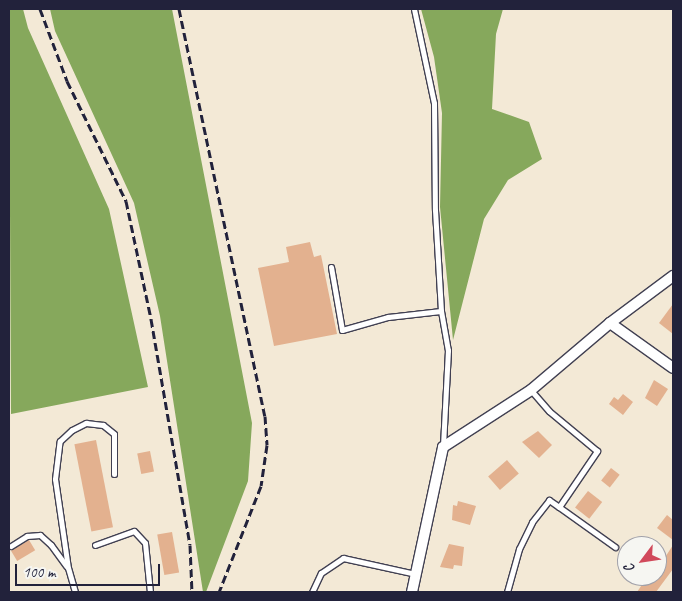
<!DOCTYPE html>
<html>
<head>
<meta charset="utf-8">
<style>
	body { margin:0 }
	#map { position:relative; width:682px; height:601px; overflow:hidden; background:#f3e9d6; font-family:Caveat,sans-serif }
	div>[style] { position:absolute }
	.forest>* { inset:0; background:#86a85c }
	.building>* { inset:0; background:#e3b18f; transform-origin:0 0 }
	.roads { filter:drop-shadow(1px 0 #414052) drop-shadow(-1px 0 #414052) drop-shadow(0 1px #414052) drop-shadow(0 -1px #414052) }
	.service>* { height:5px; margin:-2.5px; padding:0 2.5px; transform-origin:2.5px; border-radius:2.5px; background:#fff }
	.minor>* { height:10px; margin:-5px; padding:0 5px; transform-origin:5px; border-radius:5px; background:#fff }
	.rail>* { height:3px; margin-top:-1.5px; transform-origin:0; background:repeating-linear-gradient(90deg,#22223b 0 8px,transparent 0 12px) }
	span { translate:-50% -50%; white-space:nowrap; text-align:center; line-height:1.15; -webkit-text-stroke:4.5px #f6f6f2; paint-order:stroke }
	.frame { position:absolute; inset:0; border:10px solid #22223b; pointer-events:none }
	.north { position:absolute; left:617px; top:536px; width:50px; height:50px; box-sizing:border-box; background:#f6f6f2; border:1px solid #a1a1a9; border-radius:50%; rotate:239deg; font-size:14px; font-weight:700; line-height:20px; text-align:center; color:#22223b }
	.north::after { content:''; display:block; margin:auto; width:18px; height:22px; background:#d1495b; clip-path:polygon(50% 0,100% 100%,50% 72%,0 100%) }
	.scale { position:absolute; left:15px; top:564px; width:145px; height:22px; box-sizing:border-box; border:2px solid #22223b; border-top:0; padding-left:6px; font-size:15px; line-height:18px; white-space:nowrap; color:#22223b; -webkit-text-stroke:4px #f6f6f2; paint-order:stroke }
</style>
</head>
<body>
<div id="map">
	<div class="forest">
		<div style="clip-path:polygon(9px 9px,23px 9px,28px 28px,109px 209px,148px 387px,11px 414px)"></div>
		<div style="clip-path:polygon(50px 9px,172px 9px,252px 423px,248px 481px,206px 592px,203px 592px,160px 316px,134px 203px,55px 31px)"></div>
		<div style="clip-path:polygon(421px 9px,503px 9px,496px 34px,492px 109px,529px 122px,542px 159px,508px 180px,484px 219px,453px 340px,440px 207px,442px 113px,434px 57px)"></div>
	</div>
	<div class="building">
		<div style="clip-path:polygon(310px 242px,314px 257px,321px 255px,337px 334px,274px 346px,258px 268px,289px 262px,286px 247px)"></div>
		<div style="clip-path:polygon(673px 304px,673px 334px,659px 323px)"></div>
		<div style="clip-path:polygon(654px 380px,668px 389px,657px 406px,645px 398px)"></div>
		<div style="clip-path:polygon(623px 394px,633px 402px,623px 415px,609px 404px,614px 397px,618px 400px)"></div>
		<div style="clip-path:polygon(538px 431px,552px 445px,539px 458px,522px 442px)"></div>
		<div style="left:96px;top:440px;width:89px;height:22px;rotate:79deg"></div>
		<div style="left:150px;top:451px;width:21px;height:13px;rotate:79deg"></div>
		<div style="left:507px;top:460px;width:18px;height:25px;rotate:49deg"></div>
		<div style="left:611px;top:468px;width:11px;height:16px;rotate:38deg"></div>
		<div style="left:588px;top:491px;width:18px;height:21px;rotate:38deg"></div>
		<div style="clip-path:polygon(458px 501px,476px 506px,470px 525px,452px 520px,453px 505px,457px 506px)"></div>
		<div style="clip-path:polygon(667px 515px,673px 520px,673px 540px,657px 528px)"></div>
		<div style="left:172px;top:532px;width:41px;height:15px;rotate:80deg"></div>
		<div style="left:29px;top:540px;width:12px;height:21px;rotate:59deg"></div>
		<div style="clip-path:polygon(449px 544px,464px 547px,462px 566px,454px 565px,453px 569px,440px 567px)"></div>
		<div style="clip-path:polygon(673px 545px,673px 569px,656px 592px,637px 592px,648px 576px,657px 576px,657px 558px,662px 562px)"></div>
	</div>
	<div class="roads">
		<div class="service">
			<div style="left:414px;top:9px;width:96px;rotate:78deg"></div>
			<div style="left:434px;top:103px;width:107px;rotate:89.5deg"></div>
			<div style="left:435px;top:210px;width:101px;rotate:86.6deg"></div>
			<div style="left:441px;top:311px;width:40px;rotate:80deg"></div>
			<div style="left:448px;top:350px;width:97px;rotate:93deg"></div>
			<div style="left:331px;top:267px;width:64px;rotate:80.1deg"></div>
			<div style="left:342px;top:330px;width:48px;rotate:-15.8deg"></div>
			<div style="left:388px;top:317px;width:53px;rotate:-6.5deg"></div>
			<div style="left:559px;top:507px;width:69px;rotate:35.5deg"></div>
			<div style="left:95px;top:545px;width:41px;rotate:-19.7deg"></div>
			<div style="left:134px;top:531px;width:16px;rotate:47deg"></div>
			<div style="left:145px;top:543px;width:49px;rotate:84.2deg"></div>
			<div style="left:11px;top:546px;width:19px;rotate:-32deg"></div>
			<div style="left:27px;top:536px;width:13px;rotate:-4deg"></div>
			<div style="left:40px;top:535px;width:15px;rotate:42deg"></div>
			<div style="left:51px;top:545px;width:26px;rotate:54deg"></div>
			<div style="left:75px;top:592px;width:25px;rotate:-106deg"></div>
			<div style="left:68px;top:568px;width:90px;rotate:-98.3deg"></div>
			<div style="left:55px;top:479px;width:38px;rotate:-83deg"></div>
			<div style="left:60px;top:441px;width:16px;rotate:-43deg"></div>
			<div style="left:72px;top:430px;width:16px;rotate:-27deg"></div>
			<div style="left:86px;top:423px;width:17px;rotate:7deg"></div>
			<div style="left:103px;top:425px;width:14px;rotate:39deg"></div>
			<div style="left:114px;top:434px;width:40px;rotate:90deg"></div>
			<div style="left:312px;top:592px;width:21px;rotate:-65deg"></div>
			<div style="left:321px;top:573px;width:27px;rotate:-34deg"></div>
			<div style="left:343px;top:558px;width:75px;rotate:12.4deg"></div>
			<div style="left:507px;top:592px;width:45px;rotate:-74.4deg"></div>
			<div style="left:519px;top:549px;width:30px;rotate:-64deg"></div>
			<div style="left:532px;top:522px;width:28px;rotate:-52deg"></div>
			<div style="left:549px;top:500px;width:12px;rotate:35deg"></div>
			<div style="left:559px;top:507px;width:68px;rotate:-55.8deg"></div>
			<div style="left:597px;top:451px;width:62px;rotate:-140.2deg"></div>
			<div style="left:549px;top:411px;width:28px;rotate:-131deg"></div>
		</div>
		<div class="minor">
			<div style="left:610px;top:323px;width:77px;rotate:35.5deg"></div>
			<div style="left:412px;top:592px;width:148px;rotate:-77.9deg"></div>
			<div style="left:443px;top:447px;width:105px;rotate:-32.9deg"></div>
			<div style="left:531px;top:390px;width:104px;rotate:-40.3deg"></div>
			<div style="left:610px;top:323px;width:79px;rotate:-36.7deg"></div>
		</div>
	</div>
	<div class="rail">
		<div style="left:40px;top:9px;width:77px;rotate:69.4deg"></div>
		<div style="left:67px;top:81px;width:134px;rotate:63.8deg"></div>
		<div style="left:126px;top:201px;width:121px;rotate:78deg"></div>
		<div style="left:151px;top:319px;width:229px;rotate:80.2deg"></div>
		<div style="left:190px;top:545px;width:47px;rotate:87.6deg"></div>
		<div style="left:179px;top:9px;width:416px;rotate:78.1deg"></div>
		<div style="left:265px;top:416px;width:29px;rotate:86deg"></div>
		<div style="left:267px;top:445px;width:41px;rotate:98.3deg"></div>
		<div style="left:261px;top:486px;width:114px;rotate:111.6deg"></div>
	</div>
	<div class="frame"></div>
	<div class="north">С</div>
	<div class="scale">100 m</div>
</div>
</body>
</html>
